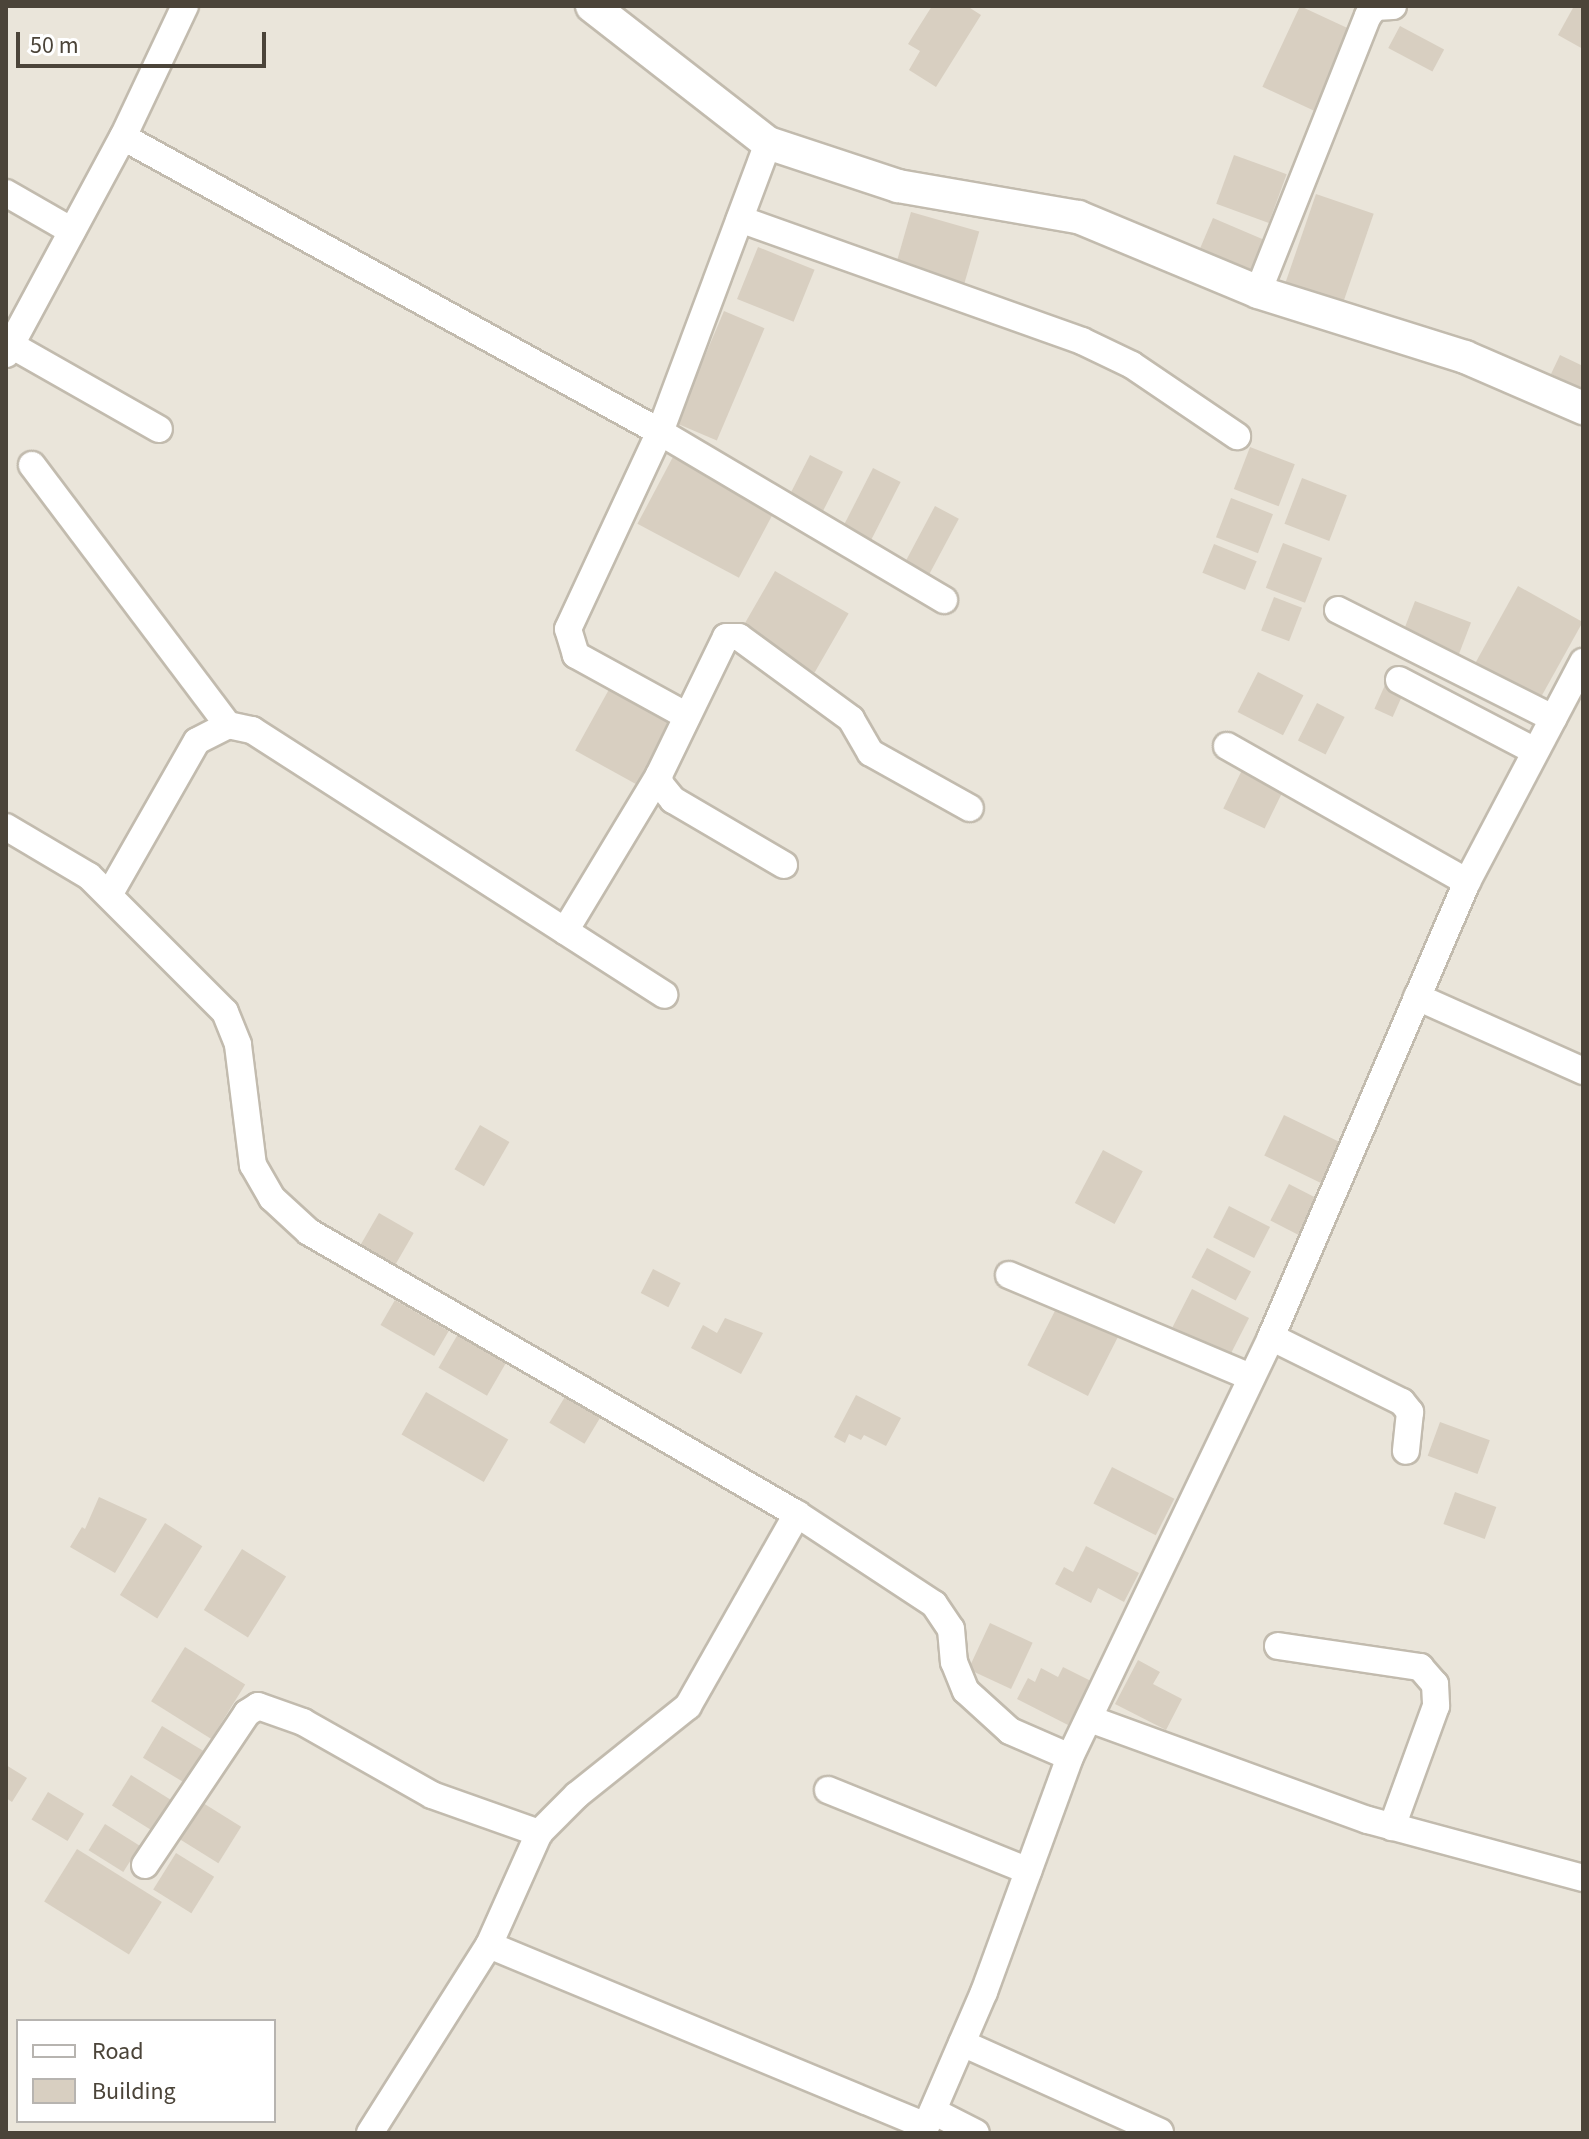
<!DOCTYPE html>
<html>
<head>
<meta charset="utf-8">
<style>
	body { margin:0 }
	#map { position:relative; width:1589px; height:2139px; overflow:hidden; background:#f6f3ec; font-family:"Source Sans 3",sans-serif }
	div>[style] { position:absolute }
	.residential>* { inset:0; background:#eae5da }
	.building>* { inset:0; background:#d8cfc1; transform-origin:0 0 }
	.roads { filter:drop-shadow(2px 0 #c2bbae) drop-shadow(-2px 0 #c2bbae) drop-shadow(0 2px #c2bbae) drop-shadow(0 -2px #c2bbae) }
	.minor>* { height:26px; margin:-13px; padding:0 13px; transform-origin:13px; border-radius:13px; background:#fff }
	.tertiary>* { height:32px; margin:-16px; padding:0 16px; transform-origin:16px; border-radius:16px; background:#fff }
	span { translate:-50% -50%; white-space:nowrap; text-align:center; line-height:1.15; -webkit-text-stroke:6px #fff; paint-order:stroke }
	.frame { position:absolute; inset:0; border:8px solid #4b4439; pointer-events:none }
	.legend { position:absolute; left:16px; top:2019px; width:260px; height:104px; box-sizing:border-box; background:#fff; border:2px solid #b7b4b0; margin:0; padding:10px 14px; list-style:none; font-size:24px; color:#4b4439 }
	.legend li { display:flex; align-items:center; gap:16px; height:40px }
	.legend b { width:40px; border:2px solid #b7b4b0 }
	.scale { position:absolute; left:16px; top:32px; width:250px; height:36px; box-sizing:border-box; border:4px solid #4b4439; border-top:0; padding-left:10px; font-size:24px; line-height:28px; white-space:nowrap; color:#4b4439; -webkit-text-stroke:6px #fff; paint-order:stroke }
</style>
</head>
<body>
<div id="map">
	<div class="residential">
		<div style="clip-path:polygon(evenodd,6px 6px,1583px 6px,1583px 2133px,6px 2133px,6px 6px,18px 2021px,274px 2021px,274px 2121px,18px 2121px,18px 2021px)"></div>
	</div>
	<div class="building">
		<div style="clip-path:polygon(932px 6px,967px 6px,981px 15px,936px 87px,909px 70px,920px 51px,908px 44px)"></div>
		<div style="left:1300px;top:6px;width:60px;height:89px;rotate:25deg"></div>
		<div style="clip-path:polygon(1574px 6px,1583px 8px,1583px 49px,1558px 35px)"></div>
		<div style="left:1400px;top:26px;width:50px;height:25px;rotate:28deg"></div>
		<div style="left:1234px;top:155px;width:56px;height:52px;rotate:20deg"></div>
		<div style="left:1316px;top:194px;width:61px;height:100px;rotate:19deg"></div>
		<div style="left:911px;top:212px;width:71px;height:54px;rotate:16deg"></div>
		<div style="left:1213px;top:218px;width:56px;height:40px;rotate:23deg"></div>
		<div style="left:758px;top:247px;width:61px;height:56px;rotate:22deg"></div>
		<div style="left:724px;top:311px;width:44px;height:122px;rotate:23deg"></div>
		<div style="clip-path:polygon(1560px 355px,1583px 366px,1583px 389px,1551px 374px)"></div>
		<div style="left:1250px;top:447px;width:48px;height:45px;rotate:21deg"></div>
		<div style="left:674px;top:455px;width:115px;height:78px;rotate:28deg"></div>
		<div style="left:810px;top:455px;width:37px;height:49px;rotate:27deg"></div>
		<div style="left:873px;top:468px;width:31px;height:70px;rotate:27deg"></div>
		<div style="left:1302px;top:478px;width:48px;height:49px;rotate:21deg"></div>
		<div style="left:1231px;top:498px;width:45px;height:42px;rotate:21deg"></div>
		<div style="left:935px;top:506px;width:27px;height:71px;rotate:28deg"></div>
		<div style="left:1283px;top:543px;width:42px;height:48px;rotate:21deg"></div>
		<div style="left:1214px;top:544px;width:46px;height:31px;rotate:22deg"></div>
		<div style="left:775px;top:571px;width:85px;height:68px;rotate:30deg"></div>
		<div style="left:1518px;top:586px;width:74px;height:90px;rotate:29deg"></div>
		<div style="left:1274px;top:597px;width:30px;height:36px;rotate:21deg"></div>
		<div style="left:1415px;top:601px;width:60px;height:39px;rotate:21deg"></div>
		<div style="left:1258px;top:672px;width:51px;height:45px;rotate:27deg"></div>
		<div style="left:612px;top:684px;width:74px;height:76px;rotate:29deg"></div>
		<div style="left:1385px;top:685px;width:20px;height:26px;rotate:24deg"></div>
		<div style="left:1317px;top:703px;width:31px;height:42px;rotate:27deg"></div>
		<div style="left:1243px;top:768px;width:46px;height:45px;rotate:26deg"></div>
		<div style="left:1284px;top:1115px;width:71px;height:45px;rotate:26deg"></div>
		<div style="left:480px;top:1125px;width:34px;height:51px;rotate:30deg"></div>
		<div style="left:1103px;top:1150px;width:45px;height:60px;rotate:28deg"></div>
		<div style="left:1289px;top:1184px;width:35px;height:41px;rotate:27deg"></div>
		<div style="left:1229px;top:1206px;width:46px;height:35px;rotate:27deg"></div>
		<div style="left:379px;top:1213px;width:40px;height:39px;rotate:30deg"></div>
		<div style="left:1207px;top:1248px;width:50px;height:33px;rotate:28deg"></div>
		<div style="left:653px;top:1269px;width:31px;height:27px;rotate:27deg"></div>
		<div style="left:1192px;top:1289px;width:64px;height:43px;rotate:27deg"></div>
		<div style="left:395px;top:1300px;width:62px;height:29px;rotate:30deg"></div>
		<div style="left:1060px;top:1301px;width:68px;height:72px;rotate:27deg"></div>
		<div style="clip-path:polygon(725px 1318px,763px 1333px,741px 1374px,691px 1348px,703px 1325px,717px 1333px)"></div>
		<div style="left:458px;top:1334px;width:56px;height:39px;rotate:30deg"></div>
		<div style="left:572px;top:1385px;width:41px;height:44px;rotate:31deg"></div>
		<div style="left:426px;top:1392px;width:95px;height:49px;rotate:30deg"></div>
		<div style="clip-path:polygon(856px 1395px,901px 1418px,886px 1446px,864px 1435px,861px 1440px,849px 1434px,845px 1443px,834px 1437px)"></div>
		<div style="left:1440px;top:1422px;width:53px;height:36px;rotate:20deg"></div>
		<div style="left:1112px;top:1467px;width:70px;height:41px;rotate:27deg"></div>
		<div style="left:1455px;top:1492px;width:44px;height:34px;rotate:20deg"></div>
		<div style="clip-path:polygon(99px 1497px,147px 1519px,115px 1573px,70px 1547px,82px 1527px,85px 1529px)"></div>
		<div style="left:165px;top:1523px;width:44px;height:85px;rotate:32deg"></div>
		<div style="clip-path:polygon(1086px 1546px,1139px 1573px,1124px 1602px,1098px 1588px,1091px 1603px,1055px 1584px,1064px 1567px,1073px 1572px)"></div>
		<div style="left:242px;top:1549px;width:52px;height:72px;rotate:32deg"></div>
		<div style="left:990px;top:1623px;width:47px;height:51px;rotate:25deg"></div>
		<div style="left:185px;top:1647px;width:71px;height:64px;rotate:32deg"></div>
		<div style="clip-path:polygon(1138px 1660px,1160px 1672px,1153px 1684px,1182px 1699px,1166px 1730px,1115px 1704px)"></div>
		<div style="clip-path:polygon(1063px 1667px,1091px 1681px,1068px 1725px,1017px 1699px,1028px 1678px,1035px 1682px,1041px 1668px,1058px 1677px)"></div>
		<div style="left:162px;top:1726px;width:48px;height:37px;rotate:31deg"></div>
		<div style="clip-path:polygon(6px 1765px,27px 1778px,12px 1802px,6px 1798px)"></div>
		<div style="left:131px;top:1775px;width:52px;height:36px;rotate:32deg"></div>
		<div style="left:48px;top:1792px;width:42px;height:32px;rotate:31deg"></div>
		<div style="left:203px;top:1803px;width:45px;height:43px;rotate:32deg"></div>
		<div style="left:105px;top:1824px;width:41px;height:31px;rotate:32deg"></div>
		<div style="left:77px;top:1849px;width:100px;height:62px;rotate:32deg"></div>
		<div style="left:176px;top:1853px;width:45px;height:43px;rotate:32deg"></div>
	</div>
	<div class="roads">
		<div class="minor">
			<div style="left:123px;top:137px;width:613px;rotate:28.78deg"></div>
			<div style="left:660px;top:432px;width:330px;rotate:30.6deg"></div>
			<div style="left:6px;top:193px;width:76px;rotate:29.9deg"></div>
			<div style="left:740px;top:219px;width:363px;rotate:19.6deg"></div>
			<div style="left:1082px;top:341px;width:55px;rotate:25.6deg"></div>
			<div style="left:1132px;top:365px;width:127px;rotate:34.1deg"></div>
			<div style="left:1258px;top:292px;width:297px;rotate:-68.3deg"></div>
			<div style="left:1368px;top:16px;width:11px;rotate:-52deg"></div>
			<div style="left:1375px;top:7px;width:18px;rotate:-3deg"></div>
			<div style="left:11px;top:345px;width:170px;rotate:29.6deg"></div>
			<div style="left:6px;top:354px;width:247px;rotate:-61.7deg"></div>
			<div style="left:123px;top:137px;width:145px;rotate:-64.7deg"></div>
			<div style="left:32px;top:465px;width:326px;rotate:53deg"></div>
			<div style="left:1338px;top:610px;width:241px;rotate:26.7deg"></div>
			<div style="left:1399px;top:680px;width:153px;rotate:27.6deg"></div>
			<div style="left:687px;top:716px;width:127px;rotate:-151.2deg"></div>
			<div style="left:576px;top:655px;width:27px;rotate:-107deg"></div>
			<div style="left:568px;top:629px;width:217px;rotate:-65deg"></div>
			<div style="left:660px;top:432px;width:309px;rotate:-69.5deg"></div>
			<div style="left:1227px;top:746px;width:276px;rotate:29.5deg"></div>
			<div style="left:6px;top:827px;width:96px;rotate:30.6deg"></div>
			<div style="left:89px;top:876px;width:192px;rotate:45deg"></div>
			<div style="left:225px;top:1012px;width:35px;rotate:68deg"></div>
			<div style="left:238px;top:1045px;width:121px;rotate:82.9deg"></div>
			<div style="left:253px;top:1165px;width:38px;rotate:60deg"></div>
			<div style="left:272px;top:1198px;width:50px;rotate:42.6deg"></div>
			<div style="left:309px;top:1232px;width:564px;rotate:30.02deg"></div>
			<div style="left:797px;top:1514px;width:164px;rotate:33.3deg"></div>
			<div style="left:934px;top:1604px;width:30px;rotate:56deg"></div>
			<div style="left:951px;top:1629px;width:33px;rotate:85deg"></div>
			<div style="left:954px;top:1662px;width:31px;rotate:68deg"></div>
			<div style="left:966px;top:1691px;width:59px;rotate:42.3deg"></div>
			<div style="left:1010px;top:1731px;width:65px;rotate:23.4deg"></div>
			<div style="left:784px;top:865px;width:129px;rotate:-149.6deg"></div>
			<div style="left:673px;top:800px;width:21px;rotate:-129deg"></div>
			<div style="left:660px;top:784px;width:9px;rotate:-96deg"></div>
			<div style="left:659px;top:775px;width:153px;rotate:-64.1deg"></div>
			<div style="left:726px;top:637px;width:13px"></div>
			<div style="left:739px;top:637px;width:139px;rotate:36.2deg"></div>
			<div style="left:851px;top:719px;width:39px;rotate:60deg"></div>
			<div style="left:871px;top:753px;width:113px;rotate:29.1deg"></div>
			<div style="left:109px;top:895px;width:177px;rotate:-60.3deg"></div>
			<div style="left:197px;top:741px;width:35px;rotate:-27deg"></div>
			<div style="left:228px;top:725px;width:25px;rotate:12deg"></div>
			<div style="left:252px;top:730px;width:490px;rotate:32.7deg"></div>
			<div style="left:565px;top:931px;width:182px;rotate:-58.9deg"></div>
			<div style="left:1417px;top:997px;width:182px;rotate:24deg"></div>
			<div style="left:1009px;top:1275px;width:263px;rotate:22.9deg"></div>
			<div style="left:1271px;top:1337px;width:146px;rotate:26.4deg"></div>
			<div style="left:1402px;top:1402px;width:13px;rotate:51deg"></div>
			<div style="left:1410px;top:1412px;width:39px;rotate:96deg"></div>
			<div style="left:1278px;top:1646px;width:144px;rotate:8.4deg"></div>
			<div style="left:1420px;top:1667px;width:23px;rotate:49deg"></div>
			<div style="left:1435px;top:1684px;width:22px;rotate:87deg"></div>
			<div style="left:1436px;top:1706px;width:129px;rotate:110deg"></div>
			<div style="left:1090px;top:1719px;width:296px;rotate:20deg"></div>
			<div style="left:1368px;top:1820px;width:223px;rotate:15.1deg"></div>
			<div style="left:828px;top:1790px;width:216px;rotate:22deg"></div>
			<div style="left:145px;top:1865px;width:183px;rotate:-56.1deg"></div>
			<div style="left:247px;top:1713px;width:13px;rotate:-32deg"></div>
			<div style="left:258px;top:1706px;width:48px;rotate:19.6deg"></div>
			<div style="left:303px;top:1722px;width:148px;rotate:29.5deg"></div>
			<div style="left:432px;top:1795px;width:114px;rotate:19.6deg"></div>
			<div style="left:489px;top:1945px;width:473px;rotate:22.5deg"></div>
			<div style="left:962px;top:2043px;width:217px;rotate:24.2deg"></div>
			<div style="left:933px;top:2111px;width:48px;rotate:27.1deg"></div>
			<div style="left:370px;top:2133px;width:222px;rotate:-57.7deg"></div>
			<div style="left:489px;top:1945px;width:123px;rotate:-65.9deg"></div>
			<div style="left:539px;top:1833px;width:54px;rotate:-45deg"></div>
			<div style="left:577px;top:1795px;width:142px;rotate:-38.7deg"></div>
			<div style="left:688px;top:1706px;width:221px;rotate:-60.4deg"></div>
			<div style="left:923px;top:2133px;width:154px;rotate:-66.6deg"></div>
			<div style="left:984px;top:1992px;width:250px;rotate:-69.9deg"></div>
			<div style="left:1070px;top:1757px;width:466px;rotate:-64.4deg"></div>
			<div style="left:1271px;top:1337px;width:495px;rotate:-66.7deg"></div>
			<div style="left:1467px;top:882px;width:249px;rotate:-62.2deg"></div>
		</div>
		<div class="tertiary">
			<div style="left:592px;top:6px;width:223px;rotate:37.9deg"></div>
			<div style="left:768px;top:143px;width:137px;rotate:18.3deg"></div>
			<div style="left:898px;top:186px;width:183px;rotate:9.8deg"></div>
			<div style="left:1078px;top:217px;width:195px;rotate:22.6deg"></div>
			<div style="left:1258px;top:292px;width:217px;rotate:17.4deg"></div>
			<div style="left:1465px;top:357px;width:129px;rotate:23.4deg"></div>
		</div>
	</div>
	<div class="frame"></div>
	<ul class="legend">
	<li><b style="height:10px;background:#fff"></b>Road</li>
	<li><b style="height:22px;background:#d8cfc1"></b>Building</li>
	</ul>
	<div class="scale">50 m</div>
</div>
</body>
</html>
